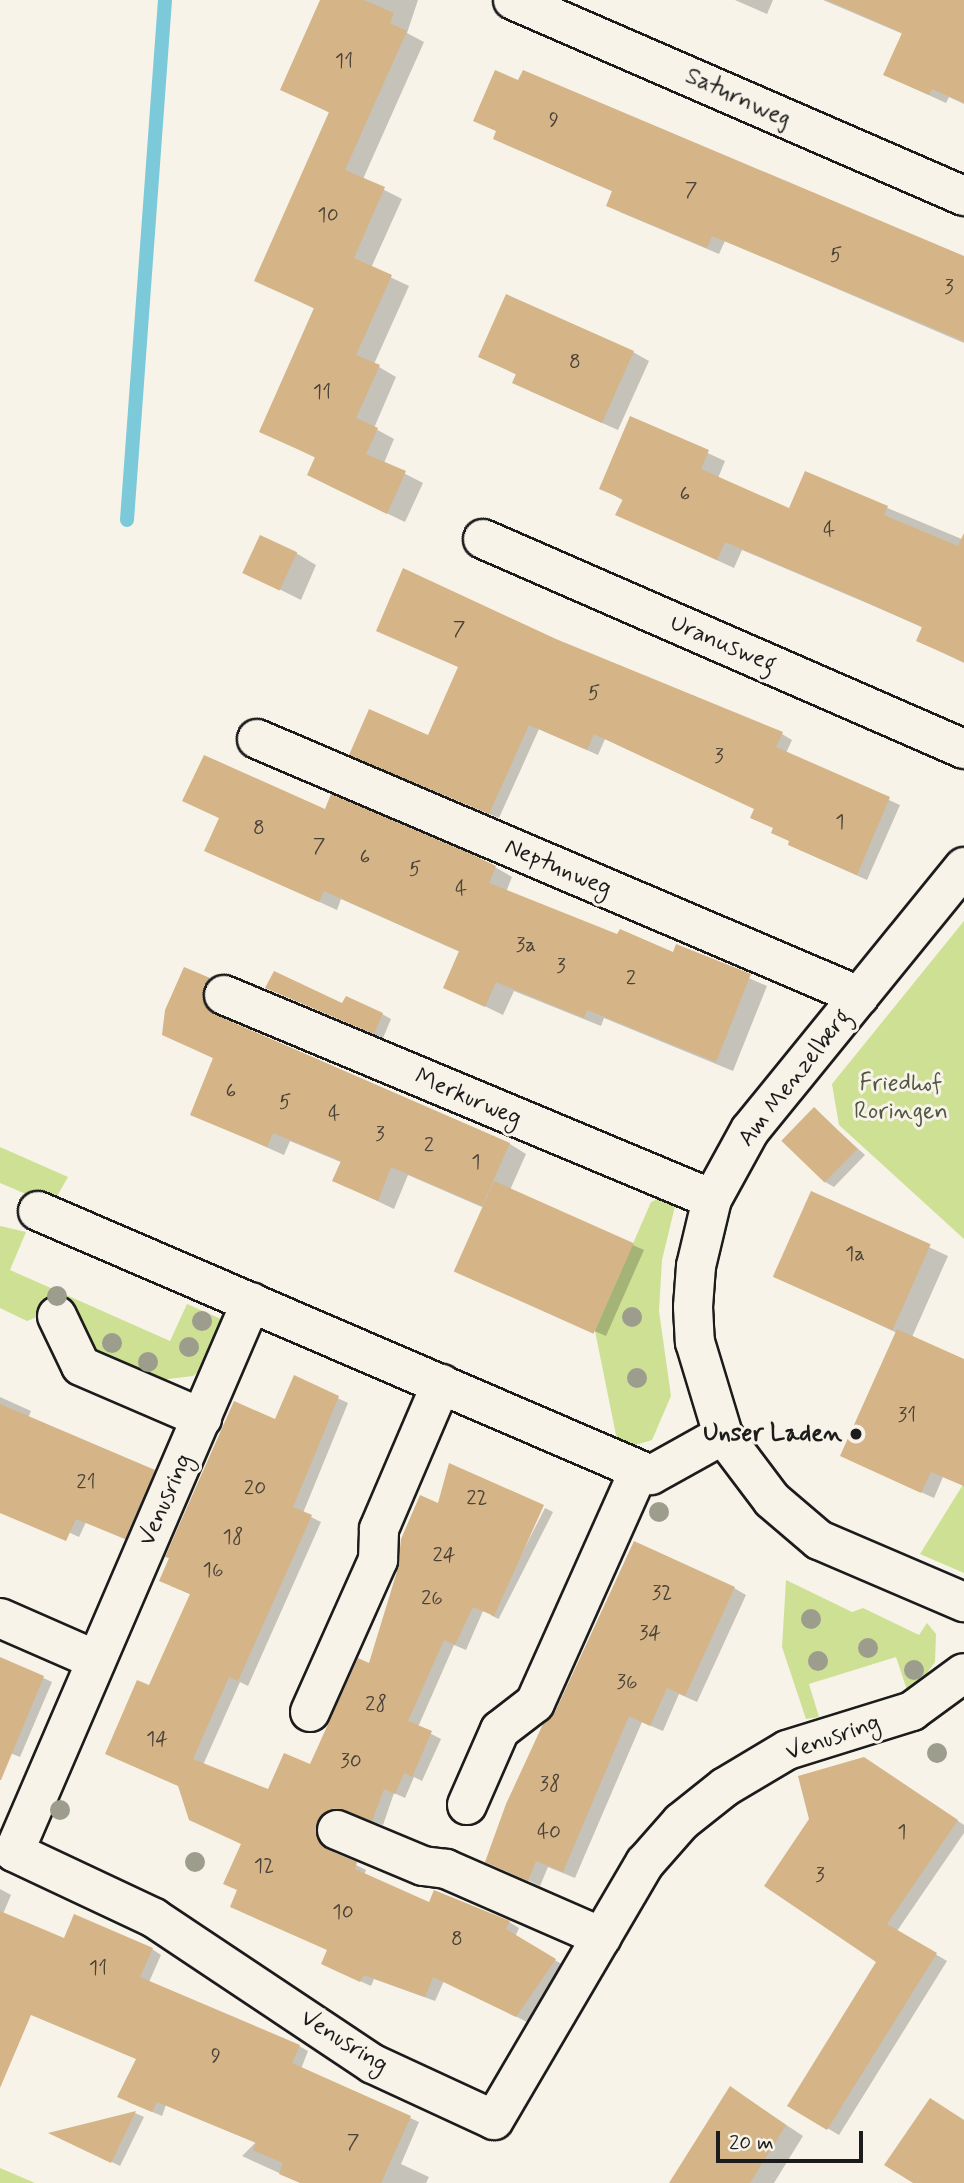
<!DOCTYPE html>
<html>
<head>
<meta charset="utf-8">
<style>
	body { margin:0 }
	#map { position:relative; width:964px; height:2183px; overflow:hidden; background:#f7f3e8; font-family:Mynerve,sans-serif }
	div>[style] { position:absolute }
	.green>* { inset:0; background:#cde094 }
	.shadow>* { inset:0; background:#0003; transform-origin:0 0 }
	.stream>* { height:14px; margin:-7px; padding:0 7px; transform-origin:7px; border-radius:7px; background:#7cc9da }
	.building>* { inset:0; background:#d5b488; transform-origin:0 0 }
	.roads { filter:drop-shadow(2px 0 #1c1c1c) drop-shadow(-2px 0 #1c1c1c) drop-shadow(0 2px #1c1c1c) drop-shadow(0 -2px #1c1c1c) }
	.minor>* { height:38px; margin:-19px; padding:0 19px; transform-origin:19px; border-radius:19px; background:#f7f3e8 }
	.trees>* { width:20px; height:20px; margin:-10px; border-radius:50%; background:#9c9d8c }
	.dots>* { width:19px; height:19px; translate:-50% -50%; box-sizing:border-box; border:4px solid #f7f3e8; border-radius:50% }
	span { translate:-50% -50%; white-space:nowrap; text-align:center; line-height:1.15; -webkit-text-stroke:6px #f7f3e8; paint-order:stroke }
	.number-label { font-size:21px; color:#4a4237 }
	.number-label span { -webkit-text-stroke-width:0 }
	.street-label { font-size:24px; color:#1c1c1c }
	.park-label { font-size:24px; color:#515740 }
	.poi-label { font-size:24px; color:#1c1c1c; font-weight:700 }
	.right { translate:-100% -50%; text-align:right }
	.scale { position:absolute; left:716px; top:2131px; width:147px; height:32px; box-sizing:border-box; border:4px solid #1c1c1c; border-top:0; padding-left:9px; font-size:21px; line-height:24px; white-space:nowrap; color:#1c1c1c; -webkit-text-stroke:5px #f7f3e8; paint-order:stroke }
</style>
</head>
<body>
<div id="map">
	<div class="green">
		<div style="clip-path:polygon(964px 921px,964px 1239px,839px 1125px,832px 1084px)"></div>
		<div style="clip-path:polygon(0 1147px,68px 1177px,52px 1205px,0 1183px)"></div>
		<div style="clip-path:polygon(666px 1195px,677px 1198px,662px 1260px,659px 1311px,671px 1396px,652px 1440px,632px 1446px,617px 1440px,595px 1331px,651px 1202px)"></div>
		<div style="clip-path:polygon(0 1226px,26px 1232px,10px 1270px,170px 1341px,187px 1304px,221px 1319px,223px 1328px,205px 1366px,193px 1376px,160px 1380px,102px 1356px,89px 1344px,67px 1305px,27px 1321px,0 1308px)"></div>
		<div style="clip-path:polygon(964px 1483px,964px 1573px,920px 1554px)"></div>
		<div style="clip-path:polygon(786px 1580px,852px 1612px,863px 1608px,919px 1635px,927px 1623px,936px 1634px,935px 1662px,922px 1680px,907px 1690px,896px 1657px,809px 1684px,819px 1717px,806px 1719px,782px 1647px)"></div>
		<div style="clip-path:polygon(0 2168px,35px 2183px,0 2183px)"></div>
	</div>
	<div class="shadow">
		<div style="clip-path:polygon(322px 0,418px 0,407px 33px,424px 42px,363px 179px,402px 199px,371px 268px,409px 286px,374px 364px,396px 377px,374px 428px,394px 439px,384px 463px,423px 483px,405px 522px,326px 484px,316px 458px,261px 431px,315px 309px,256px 280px,330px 113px,282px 89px)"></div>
		<div style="clip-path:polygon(735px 0,773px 0,767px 14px)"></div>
		<div style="clip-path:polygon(823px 0,941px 0,964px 10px,964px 104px,949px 97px,946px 103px,885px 75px,903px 34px)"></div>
		<div style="clip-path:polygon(519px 82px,964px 260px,964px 343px,725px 241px,719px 254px,620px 212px,614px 192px,507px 145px,495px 138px,498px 132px,475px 120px)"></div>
		<div style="clip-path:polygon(633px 352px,649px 361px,618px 430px,530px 391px,517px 375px,480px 357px)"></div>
		<div style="clip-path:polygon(631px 418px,725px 461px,718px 478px,790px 511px,806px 474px,964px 540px,964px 663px,918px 641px,924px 628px,869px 604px,742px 550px,734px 568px,618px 515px,624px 501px,601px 488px)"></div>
		<div style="clip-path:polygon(296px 553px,316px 565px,301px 600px,245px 572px)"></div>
		<div style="clip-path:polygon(555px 641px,782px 734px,792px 740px,786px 753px,900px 805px,867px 880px,800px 850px,756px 809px,605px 739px,598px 755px,539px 729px,499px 818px,361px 760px,429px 737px)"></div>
		<div style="clip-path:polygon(184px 800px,326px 811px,495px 867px,512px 877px,506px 892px,618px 937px,674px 954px,677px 947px,767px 986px,733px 1071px,604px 1018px,601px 1026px,514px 991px,503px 1015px,445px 987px,460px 952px,341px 899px,337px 910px,207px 851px,221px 819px)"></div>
		<div style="clip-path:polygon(185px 969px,226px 989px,218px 1009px,229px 1023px,510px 1144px,526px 1154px,510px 1190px,644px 1250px,606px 1336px,457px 1272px,484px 1208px,408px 1175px,394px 1209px,335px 1181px,343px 1163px,290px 1141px,284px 1155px,192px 1114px,215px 1059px,164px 1034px)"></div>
		<div style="clip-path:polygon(267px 988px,382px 1014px,391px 1019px,383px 1038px)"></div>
		<div style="clip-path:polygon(814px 1109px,865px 1155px,834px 1187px,825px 1182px)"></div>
		<div style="clip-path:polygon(812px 1193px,948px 1256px,912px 1337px,964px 1360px,964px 1486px,943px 1477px,934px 1498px,854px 1462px,897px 1333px,778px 1277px)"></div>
		<div style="clip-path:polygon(295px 1378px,348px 1403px,303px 1513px,321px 1522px,248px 1686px,240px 1682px,203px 1765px,269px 1792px,311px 1766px,371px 1665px,400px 1569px,483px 1611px,466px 1650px,454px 1645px,418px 1727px,441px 1739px,422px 1781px,414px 1777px,405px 1798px,394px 1793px,383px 1825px,345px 1813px,325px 1839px,336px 1855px,366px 1870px,364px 1875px,430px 1904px,509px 1922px,519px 1928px,515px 1937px,565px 1966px,527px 2022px,444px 1981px,435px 2001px,374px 1979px,371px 1986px,333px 1969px,329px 1950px,239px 1890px,243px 1844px,150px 1688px,192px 1595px,171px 1586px,276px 1421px)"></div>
		<div style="clip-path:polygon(0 1397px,31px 1411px,28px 1418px,163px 1477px,134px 1543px,86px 1522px,79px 1537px,0 1501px)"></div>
		<div style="left:545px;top:1508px;width:9px;height:120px;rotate:27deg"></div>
		<div style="clip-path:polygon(734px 1588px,746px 1595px,697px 1702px,679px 1694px,663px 1731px,642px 1722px,575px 1878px,548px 1867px,540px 1886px,487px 1861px)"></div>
		<div style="clip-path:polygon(0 1658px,52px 1682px,20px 1757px,0 1749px)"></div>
		<div style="clip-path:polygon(876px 1766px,964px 1825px,964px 1833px,897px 1931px,947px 1961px,839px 2135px,790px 2106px,878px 1962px)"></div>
		<div style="clip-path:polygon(0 1889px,11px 1895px,3px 1914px,65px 1940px,152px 1949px,161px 1955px,149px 1982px,299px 2046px,308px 2051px,301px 2069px,419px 2122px,401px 2164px,429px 2177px,426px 2183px,301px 2183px,242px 2156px,256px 2142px,166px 2105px,162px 2116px,128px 2102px,137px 2059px,28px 2013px,0 2018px)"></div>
		<div style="clip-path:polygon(731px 2088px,803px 2136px,774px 2183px,676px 2183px)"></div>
		<div style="clip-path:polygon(135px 2113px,144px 2117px,120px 2166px,52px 2133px)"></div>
	</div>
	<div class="stream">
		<div style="left:127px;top:520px;width:521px;rotate:-85.82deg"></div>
	</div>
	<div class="building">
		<div style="clip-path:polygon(320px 0,364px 0,394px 13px,390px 23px,407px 31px,345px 170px,385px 187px,354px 258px,392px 275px,356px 355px,380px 365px,356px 418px,378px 428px,366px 454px,406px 471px,387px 514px,307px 475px,315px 457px,259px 432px,314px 308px,254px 281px,329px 112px,280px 90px)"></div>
		<div style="clip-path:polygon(827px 0,964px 0,964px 103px,932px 89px,929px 95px,883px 75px,902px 33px)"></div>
		<div style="clip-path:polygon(495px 70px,518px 80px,523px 70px,964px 256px,964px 341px,712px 236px,707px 248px,606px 206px,612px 191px,493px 139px,496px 131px,473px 121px)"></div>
		<div style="clip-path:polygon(506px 294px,634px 351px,602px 423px,512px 383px,516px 374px,478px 357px)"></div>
		<div style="clip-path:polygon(630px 416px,709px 450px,701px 469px,789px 508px,805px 471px,888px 506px,884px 515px,958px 546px,964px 533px,964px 662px,916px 641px,922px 627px,850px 595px,725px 542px,717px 560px,615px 515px,623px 499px,599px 489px)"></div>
		<div style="left:260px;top:535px;width:41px;height:42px;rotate:25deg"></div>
		<div style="clip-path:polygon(403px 568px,556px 639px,783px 732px,776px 747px,890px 797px,857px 875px,788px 845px,789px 841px,771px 833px,773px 828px,750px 818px,754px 809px,594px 734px,587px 750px,529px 725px,489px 814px,349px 755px,369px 709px,428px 735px,458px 667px,376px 631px)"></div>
		<div style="clip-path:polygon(204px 755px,325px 809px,331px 794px,471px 854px,496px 866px,489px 883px,617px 934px,620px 929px,673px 952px,676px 944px,751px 974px,716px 1062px,587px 1010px,584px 1018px,496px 982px,485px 1007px,443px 988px,459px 951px,324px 891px,319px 902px,204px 851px,219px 818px,182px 801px)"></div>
		<div style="clip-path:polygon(184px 967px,210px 978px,202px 998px,216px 1015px,510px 1143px,482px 1206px,391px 1167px,378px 1201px,332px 1181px,341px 1161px,273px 1133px,267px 1147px,190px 1115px,213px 1058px,162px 1035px,165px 1010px)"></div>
		<div style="clip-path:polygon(274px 971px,342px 1003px,346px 996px,383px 1013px,374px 1034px,265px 988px)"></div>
		<div style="left:814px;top:1107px;width:60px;height:47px;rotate:44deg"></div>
		<div style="left:494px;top:1181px;width:153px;height:99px;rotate:24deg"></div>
		<div style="left:811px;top:1191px;width:131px;height:94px;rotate:24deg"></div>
		<div style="clip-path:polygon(897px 1329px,964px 1359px,964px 1486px,931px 1472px,921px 1493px,840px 1456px)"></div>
		<div style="clip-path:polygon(294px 1375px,339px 1396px,293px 1507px,312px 1515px,238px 1681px,229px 1677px,193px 1759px,268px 1789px,284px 1753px,310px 1764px,358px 1658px,369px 1663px,398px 1568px,401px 1539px,420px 1495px,438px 1503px,449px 1463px,544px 1505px,494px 1616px,473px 1607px,455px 1645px,444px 1640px,408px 1721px,432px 1731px,412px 1777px,404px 1773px,395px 1794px,384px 1789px,372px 1821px,334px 1808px,323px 1813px,315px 1832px,328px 1850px,357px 1862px,355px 1869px,429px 1902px,434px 1890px,510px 1921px,506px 1929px,556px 1959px,516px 2017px,433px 1977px,425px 1997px,364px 1975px,360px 1982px,321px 1964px,327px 1950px,230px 1907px,237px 1890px,223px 1884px,241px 1844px,189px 1820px,178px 1786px,105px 1754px,137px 1680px,149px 1685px,190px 1594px,159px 1581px,169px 1558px,165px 1557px,234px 1401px,275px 1419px)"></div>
		<div style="clip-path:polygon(0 1404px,155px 1470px,125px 1539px,76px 1519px,66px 1541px,0 1513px)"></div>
		<div style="clip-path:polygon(634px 1541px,735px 1587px,685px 1696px,667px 1688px,650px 1726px,629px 1716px,563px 1872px,536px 1861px,528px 1881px,485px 1862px,506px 1804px,543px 1724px,555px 1712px)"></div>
		<div style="clip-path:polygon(0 1657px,44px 1676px,1px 1780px,0 1780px)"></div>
		<div style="clip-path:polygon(864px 1757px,958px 1820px,887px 1924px,937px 1953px,827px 2130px,787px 2106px,876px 1962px,764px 1886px,809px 1819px,798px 1776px)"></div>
		<div style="clip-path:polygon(0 1911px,64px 1938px,74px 1914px,153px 1948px,140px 1977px,300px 2045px,292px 2063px,411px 2116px,381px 2183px,300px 2183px,279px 2174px,283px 2163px,253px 2150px,256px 2143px,157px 2102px,152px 2112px,117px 2097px,136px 2059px,31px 2015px,0 2088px)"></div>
		<div style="clip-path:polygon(730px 2086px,786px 2125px,750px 2183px,669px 2183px)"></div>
		<div style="clip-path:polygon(930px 2098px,964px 2120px,964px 2183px,913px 2183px,884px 2165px)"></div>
		<div style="clip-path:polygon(136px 2111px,111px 2163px,48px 2133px)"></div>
	</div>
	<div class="roads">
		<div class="minor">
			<div style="left:513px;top:0;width:492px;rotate:23.5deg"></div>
			<div style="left:483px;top:539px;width:525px;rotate:23.59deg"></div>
			<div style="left:257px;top:739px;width:655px;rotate:23.12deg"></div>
			<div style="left:964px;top:867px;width:339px;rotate:129.1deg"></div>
			<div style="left:750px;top:1130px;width:79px;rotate:118.8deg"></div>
			<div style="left:712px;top:1199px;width:69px;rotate:103.4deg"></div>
			<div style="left:696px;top:1266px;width:41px;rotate:94.2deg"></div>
			<div style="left:693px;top:1307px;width:35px;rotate:87deg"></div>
			<div style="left:695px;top:1342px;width:97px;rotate:73.2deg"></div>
			<div style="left:723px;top:1435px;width:81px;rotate:53deg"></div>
			<div style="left:772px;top:1500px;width:62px;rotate:40.4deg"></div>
			<div style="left:819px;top:1540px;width:158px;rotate:23.2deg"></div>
			<div style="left:224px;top:995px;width:529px;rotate:22.69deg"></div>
			<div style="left:38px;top:1211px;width:667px;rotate:23.3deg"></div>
			<div style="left:651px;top:1475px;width:82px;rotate:-29.1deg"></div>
			<div style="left:251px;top:1302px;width:599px;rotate:113.31deg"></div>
			<div style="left:14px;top:1852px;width:155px;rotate:25.2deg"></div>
			<div style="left:154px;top:1918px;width:263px;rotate:33.7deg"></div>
			<div style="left:373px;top:2064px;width:133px;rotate:24.8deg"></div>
			<div style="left:494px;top:2120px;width:298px;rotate:-59.6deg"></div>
			<div style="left:645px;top:1863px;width:55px;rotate:-48.7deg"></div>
			<div style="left:681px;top:1822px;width:56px;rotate:-38.5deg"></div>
			<div style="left:725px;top:1787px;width:72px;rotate:-30.8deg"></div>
			<div style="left:787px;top:1750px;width:131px;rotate:-17.3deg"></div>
			<div style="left:912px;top:1711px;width:64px;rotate:-36.2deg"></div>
			<div style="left:57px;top:1316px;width:55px;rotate:64.4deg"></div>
			<div style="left:81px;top:1366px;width:132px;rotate:23.3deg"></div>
			<div style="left:0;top:1618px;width:105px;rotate:23.6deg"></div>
			<div style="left:310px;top:1712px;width:167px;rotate:-65.9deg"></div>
			<div style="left:378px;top:1560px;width:31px;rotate:-88deg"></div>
			<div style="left:379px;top:1529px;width:158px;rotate:-66.8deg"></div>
			<div style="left:467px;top:1805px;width:82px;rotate:-66.3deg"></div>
			<div style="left:500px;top:1730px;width:44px;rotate:-37.6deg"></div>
			<div style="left:535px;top:1703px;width:255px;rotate:-65.9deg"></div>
			<div style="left:337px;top:1830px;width:93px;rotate:22.7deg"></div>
			<div style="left:423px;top:1866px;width:23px;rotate:7deg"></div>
			<div style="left:446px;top:1869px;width:170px;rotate:23.6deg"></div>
		</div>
	</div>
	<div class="trees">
		<div style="left:57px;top:1296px"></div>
		<div style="left:632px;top:1317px"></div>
		<div style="left:202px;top:1321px"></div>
		<div style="left:112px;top:1343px"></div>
		<div style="left:189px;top:1347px"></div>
		<div style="left:148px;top:1362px"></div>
		<div style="left:637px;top:1378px"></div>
		<div style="left:659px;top:1512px"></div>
		<div style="left:811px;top:1619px"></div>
		<div style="left:868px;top:1648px"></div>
		<div style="left:818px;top:1661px"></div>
		<div style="left:914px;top:1670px"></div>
		<div style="left:937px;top:1753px"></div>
		<div style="left:60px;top:1810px"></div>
		<div style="left:195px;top:1862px"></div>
	</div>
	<div class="dots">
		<div style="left:856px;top:1434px;background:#1c1c1c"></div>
	</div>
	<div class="number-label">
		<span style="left:344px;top:61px">11</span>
		<span style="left:554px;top:120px">9</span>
		<span style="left:691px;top:190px">7</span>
		<span style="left:328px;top:215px">10</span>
		<span style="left:836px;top:255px">5</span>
		<span style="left:949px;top:287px">3</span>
		<span style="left:575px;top:362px">8</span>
		<span style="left:322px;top:392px">11</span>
		<span style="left:685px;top:494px">6</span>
		<span style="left:829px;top:530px">4</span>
		<span style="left:459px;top:629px">7</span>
		<span style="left:594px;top:693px">5</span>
		<span style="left:719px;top:756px">3</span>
		<span style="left:840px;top:822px">1</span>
		<span style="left:259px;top:828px">8</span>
		<span style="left:319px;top:846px">7</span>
		<span style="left:365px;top:857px">6</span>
		<span style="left:415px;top:869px">5</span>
		<span style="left:461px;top:889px">4</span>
		<span style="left:526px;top:945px">3a</span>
		<span style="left:561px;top:966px">3</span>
		<span style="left:631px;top:978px">2</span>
		<span style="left:231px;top:1091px">6</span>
		<span style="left:285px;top:1102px">5</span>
		<span style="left:334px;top:1114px">4</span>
		<span style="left:380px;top:1134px">3</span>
		<span style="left:429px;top:1145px">2</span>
		<span style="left:476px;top:1162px">1</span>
		<span style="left:855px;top:1254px">1a</span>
		<span style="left:907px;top:1415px">31</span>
		<span style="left:86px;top:1482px">21</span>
		<span style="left:255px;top:1488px">20</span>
		<span style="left:477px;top:1498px">22</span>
		<span style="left:233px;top:1537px">18</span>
		<span style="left:444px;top:1555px">24</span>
		<span style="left:213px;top:1570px">16</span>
		<span style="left:662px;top:1593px">32</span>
		<span style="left:432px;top:1598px">26</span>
		<span style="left:650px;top:1633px">34</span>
		<span style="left:627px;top:1682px">36</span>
		<span style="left:376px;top:1704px">28</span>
		<span style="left:157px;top:1739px">14</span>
		<span style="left:351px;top:1761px">30</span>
		<span style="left:550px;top:1784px">38</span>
		<span style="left:549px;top:1832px">40</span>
		<span style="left:902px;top:1832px">1</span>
		<span style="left:264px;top:1866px">12</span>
		<span style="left:820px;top:1875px">3</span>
		<span style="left:343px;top:1912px">10</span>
		<span style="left:457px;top:1939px">8</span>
		<span style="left:98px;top:1968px">11</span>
		<span style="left:216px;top:2056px">9</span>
		<span style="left:353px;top:2142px">7</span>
	</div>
	<div class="street-label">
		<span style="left:738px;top:98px;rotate:24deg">Saturnweg</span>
		<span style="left:723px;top:644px;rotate:23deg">Uranusweg</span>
		<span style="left:558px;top:868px;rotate:23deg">Neptunweg</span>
		<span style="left:795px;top:1078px;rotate:-52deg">Am Menzelberg</span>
		<span style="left:468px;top:1098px;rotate:23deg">Merkurweg</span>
		<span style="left:166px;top:1500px;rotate:-66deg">Venusring</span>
		<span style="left:833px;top:1738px;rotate:-19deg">Venusring</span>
		<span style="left:344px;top:2042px;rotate:32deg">Venusring</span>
	</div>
	<div class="park-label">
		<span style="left:901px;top:1098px">Friedhof<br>Roringen</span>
	</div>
	<div class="poi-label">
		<span class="right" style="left:842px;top:1434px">Unser Laden</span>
	</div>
	<div class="scale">20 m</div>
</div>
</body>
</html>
